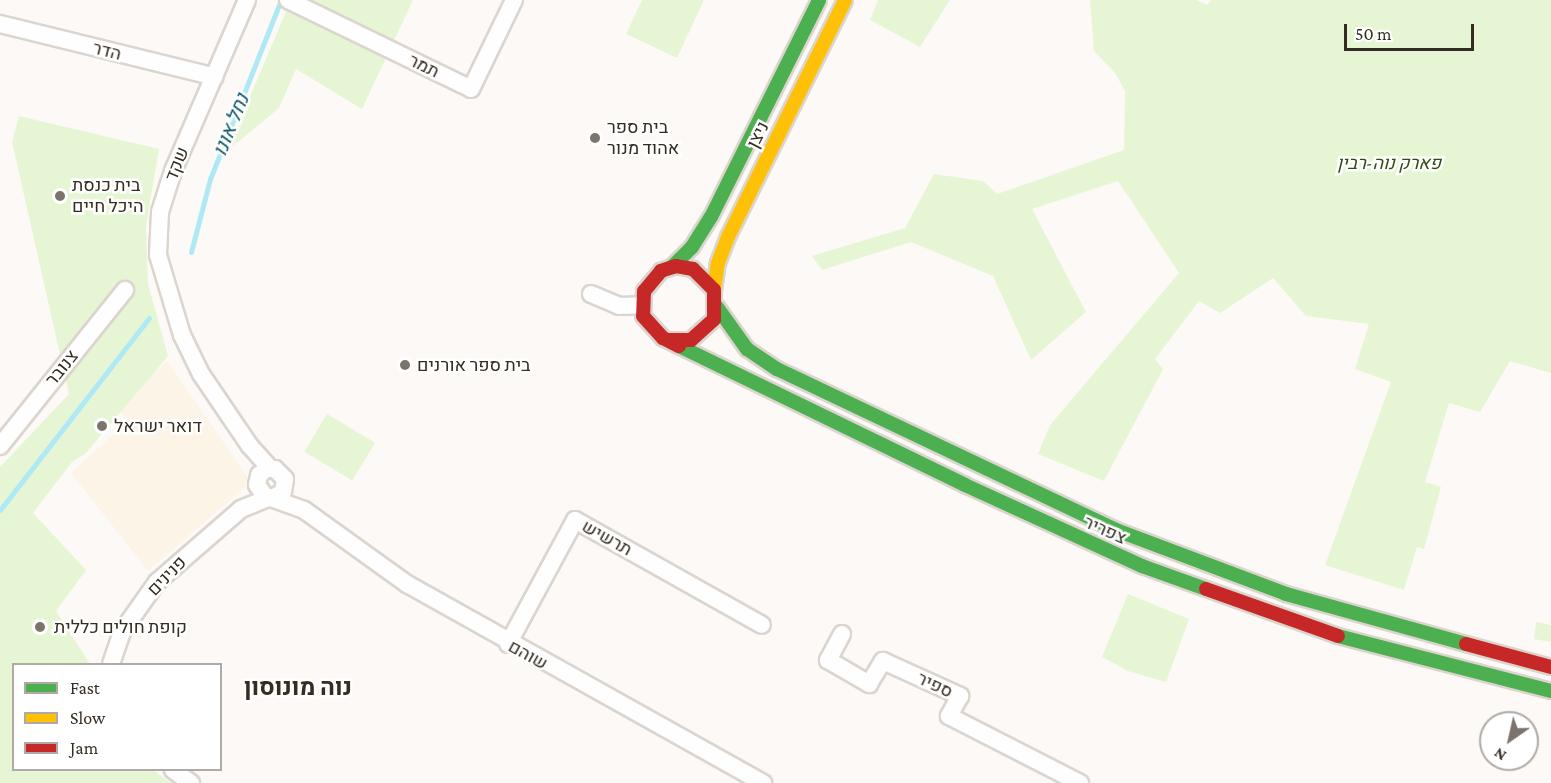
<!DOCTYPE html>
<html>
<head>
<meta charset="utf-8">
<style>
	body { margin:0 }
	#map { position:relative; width:1551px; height:783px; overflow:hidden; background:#fcf9f6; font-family:"Crimson Pro",Heebo,serif }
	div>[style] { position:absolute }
	.commercial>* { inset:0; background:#fbf4e7 }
	.green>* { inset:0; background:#e6f6d5; transform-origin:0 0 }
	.stream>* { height:5px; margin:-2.5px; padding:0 2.5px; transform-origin:2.5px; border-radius:2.5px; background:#aee9f5 }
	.roads { filter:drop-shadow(2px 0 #dbd5ce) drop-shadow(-2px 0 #dbd5ce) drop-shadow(0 2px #dbd5ce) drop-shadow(0 -2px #dbd5ce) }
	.street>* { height:16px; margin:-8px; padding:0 8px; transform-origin:8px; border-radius:8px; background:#fffefe }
	.fast>* { height:14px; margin:-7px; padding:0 7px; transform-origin:7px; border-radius:7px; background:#4caf50 }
	.slow>* { height:14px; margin:-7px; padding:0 7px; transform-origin:7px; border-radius:7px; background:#ffc107 }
	.jam>* { height:14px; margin:-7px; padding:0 7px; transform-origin:7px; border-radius:7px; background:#c62828 }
	.dots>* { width:16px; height:16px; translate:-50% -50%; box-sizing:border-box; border:3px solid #fff; border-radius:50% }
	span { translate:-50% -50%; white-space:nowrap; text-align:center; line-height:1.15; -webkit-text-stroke:5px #fff; paint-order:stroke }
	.street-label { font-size:18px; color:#352d21 }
	.poi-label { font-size:18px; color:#352d21 }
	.left { translate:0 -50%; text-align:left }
	.park-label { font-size:18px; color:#304c0e; font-style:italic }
	.water-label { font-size:20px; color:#0d5765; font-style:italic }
	.district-label { font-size:24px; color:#352d21; font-weight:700 }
	.legend { position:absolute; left:12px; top:663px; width:210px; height:108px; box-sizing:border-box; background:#fff; border:2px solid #aeaba6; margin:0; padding:8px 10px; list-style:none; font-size:18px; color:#352d21 }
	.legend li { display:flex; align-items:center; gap:12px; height:30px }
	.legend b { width:30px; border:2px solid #aeaba6 }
	.north { position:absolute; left:1479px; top:711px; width:60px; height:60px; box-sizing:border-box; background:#fff; border:2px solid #aeaba6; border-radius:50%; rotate:214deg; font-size:16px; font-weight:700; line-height:24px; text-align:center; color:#352d21 }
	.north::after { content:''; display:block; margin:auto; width:21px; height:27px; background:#7b746c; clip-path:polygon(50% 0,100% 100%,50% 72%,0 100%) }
	.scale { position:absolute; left:1344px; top:24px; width:130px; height:27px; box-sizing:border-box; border:3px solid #352d21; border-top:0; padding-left:8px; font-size:18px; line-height:21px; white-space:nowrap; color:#352d21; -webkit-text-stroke:4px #fff; paint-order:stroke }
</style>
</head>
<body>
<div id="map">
	<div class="commercial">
		<div style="clip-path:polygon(167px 361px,251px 482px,148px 571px,71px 473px,128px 421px,114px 405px)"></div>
	</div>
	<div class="green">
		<div style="clip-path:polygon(291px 0,413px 0,362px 109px,296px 69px,279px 108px,227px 151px)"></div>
		<div style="clip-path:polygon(642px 0,704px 0,677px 58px,626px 34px)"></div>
		<div style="clip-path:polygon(878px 0,950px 0,920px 47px,870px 20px)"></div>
		<div style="clip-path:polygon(1090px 0,1197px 0,1207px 5px,1211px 0,1551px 0,1551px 373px,1510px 361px,1480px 412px,1449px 403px,1425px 482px,1441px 487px,1424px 549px,1417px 547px,1404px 590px,1325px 565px,1391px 382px,1355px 369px,1369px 324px,1306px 316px,1273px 278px,1220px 313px,1199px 301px,1155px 359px,1163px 369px,1104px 481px,1038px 454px,1050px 425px,1179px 273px,1118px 181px,1032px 209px,1086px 312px,1031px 360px,993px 276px,911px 242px,822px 270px,812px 256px,905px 228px,934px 174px,983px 181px,997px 194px,1124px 150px,1125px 91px,1115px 73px,1094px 51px)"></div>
		<div style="clip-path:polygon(19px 116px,159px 149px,146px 226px,148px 284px,168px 356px,86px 453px,72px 462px,33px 513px,86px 570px,56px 611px,90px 664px,14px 664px,14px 770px,153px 770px,171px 783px,0 783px,0 467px,69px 394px,12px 142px)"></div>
		<div style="left:327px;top:414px;width:56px;height:44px;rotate:31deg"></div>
		<div style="clip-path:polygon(1128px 594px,1189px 619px,1166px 682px,1128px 671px,1102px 657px)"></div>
		<div style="clip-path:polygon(1536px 622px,1551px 625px,1551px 642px,1534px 639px)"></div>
	</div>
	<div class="stream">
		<div style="left:191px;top:252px;width:75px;rotate:-75.4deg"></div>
		<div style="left:210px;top:179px;width:193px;rotate:-68.4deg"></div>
		<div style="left:0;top:510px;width:243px;rotate:-52.2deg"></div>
	</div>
	<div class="roads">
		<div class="street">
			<div style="left:247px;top:0;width:186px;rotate:113.4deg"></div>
			<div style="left:173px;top:171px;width:43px;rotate:107.6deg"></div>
			<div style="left:160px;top:212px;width:43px;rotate:92.7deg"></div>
			<div style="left:158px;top:255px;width:84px;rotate:73.3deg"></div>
			<div style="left:182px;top:335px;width:43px;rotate:64deg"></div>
			<div style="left:201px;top:374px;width:87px;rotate:55.8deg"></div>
			<div style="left:250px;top:446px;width:31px;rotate:48deg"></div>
			<div style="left:288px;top:0;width:203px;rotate:25.9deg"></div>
			<div style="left:471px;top:89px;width:99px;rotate:-64.2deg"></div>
			<div style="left:0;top:24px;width:221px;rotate:13.8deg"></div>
			<div style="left:591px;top:294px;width:30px;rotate:23deg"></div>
			<div style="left:619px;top:306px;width:23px;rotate:-2deg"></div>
			<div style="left:0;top:446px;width:200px;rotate:-51.3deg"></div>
			<div style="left:274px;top:497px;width:10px;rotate:-29deg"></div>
			<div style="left:283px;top:492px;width:13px;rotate:-81deg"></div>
			<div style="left:285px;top:479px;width:14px;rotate:-135deg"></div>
			<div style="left:275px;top:469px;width:9px;rotate:180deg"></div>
			<div style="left:266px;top:469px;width:9px;rotate:139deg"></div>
			<div style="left:259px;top:475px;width:10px;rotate:101deg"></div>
			<div style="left:257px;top:485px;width:14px;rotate:54deg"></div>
			<div style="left:265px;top:496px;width:41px;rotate:19.7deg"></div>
			<div style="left:304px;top:510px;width:127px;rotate:35.7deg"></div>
			<div style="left:407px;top:584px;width:408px;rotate:29.2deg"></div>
			<div style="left:842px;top:634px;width:30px;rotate:118deg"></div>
			<div style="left:828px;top:660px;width:48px;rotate:30.3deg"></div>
			<div style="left:869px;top:684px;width:27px;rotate:-59deg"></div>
			<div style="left:883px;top:661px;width:85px;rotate:24.4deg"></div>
			<div style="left:960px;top:696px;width:23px;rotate:119deg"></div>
			<div style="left:949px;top:716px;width:147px;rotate:27.1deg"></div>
			<div style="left:508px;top:644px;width:141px;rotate:-61.6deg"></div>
			<div style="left:575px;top:520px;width:214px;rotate:29.3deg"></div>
			<div style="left:111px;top:664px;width:36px;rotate:-71deg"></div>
			<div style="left:123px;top:630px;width:59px;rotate:-54.7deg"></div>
			<div style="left:157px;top:582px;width:111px;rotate:-41deg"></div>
			<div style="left:241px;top:509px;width:31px;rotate:-22deg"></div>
			<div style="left:173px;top:770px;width:22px;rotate:36deg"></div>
		</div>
		<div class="fast">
			<div style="left:672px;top:267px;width:28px;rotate:-45deg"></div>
			<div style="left:692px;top:247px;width:36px;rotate:-58deg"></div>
			<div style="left:711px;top:217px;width:242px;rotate:-63.5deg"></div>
			<div style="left:717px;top:307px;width:52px;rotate:54.5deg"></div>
			<div style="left:747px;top:349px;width:36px;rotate:34deg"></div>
			<div style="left:777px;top:369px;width:375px;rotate:25.4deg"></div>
			<div style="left:1116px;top:530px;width:182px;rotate:20.6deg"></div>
			<div style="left:1286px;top:594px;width:187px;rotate:15.5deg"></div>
			<div style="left:679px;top:346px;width:318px;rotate:25.9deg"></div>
			<div style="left:965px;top:485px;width:195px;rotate:24.6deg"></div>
			<div style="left:1142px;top:566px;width:68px;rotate:19.8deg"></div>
			<div style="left:1338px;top:636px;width:220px;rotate:14.5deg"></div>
		</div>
		<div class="slow">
			<div style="left:714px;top:290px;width:27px;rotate:-82deg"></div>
			<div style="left:718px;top:263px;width:28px;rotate:-69deg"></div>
			<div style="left:728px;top:237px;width:264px;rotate:-63.7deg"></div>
		</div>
		<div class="jam">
			<div style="left:669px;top:340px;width:22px"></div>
			<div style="left:691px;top:340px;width:31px;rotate:-42deg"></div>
			<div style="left:714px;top:319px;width:29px;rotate:-90deg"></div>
			<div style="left:714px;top:290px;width:30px;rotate:-135deg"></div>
			<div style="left:693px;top:269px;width:17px;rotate:-170deg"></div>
			<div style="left:676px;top:266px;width:16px;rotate:162deg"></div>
			<div style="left:661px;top:271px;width:26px;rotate:130deg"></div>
			<div style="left:644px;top:291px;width:25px;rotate:92deg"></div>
			<div style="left:643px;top:316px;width:30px;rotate:48deg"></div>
			<div style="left:663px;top:338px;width:18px;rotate:27deg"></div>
			<div style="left:1206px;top:589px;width:140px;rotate:19.6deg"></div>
			<div style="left:1466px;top:644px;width:88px;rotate:15.1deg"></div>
		</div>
	</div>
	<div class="dots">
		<div style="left:595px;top:138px;background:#7b746c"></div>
		<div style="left:60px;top:196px;background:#7b746c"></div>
		<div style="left:405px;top:365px;background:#7b746c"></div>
		<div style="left:102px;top:426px;background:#7b746c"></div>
		<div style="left:40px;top:627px;background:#7b746c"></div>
	</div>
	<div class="street-label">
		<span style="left:107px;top:51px;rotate:14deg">הדר</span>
		<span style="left:424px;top:66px;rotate:26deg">תמר</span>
		<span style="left:758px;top:135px;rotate:-63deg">ניצן</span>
		<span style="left:177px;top:164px;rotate:-68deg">שקד</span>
		<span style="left:62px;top:368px;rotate:-51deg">צנובר</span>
		<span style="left:1105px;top:530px;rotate:24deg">צפריר</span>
		<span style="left:607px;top:538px;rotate:29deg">תרשיש</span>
		<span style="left:167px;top:576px;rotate:-46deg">פנינים</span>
		<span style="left:528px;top:655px;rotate:29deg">שוהם</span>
		<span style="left:935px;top:685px;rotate:25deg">ספיר</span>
	</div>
	<div class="poi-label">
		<span class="left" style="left:607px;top:138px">בית ספר<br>אהוד מנור</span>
		<span class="left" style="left:72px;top:196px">בית כנסת<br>היכל חיים</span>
		<span class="left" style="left:417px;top:365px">בית ספר אורנים</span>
		<span class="left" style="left:114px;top:426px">דואר ישראל</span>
		<span class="left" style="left:54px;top:627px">קופת חולים כללית</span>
	</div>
	<div class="park-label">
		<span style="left:1389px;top:163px">פארק נוה-רבין</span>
	</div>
	<div class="water-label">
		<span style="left:231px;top:125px;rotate:-68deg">נחל אונו</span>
	</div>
	<div class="district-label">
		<span style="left:298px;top:687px">נוה מונוסון</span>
	</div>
	<ul class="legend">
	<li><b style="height:8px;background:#4caf50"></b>Fast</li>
	<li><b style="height:8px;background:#ffc107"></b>Slow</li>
	<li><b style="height:8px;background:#c62828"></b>Jam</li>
	</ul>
	<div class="north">N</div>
	<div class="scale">50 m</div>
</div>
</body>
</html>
